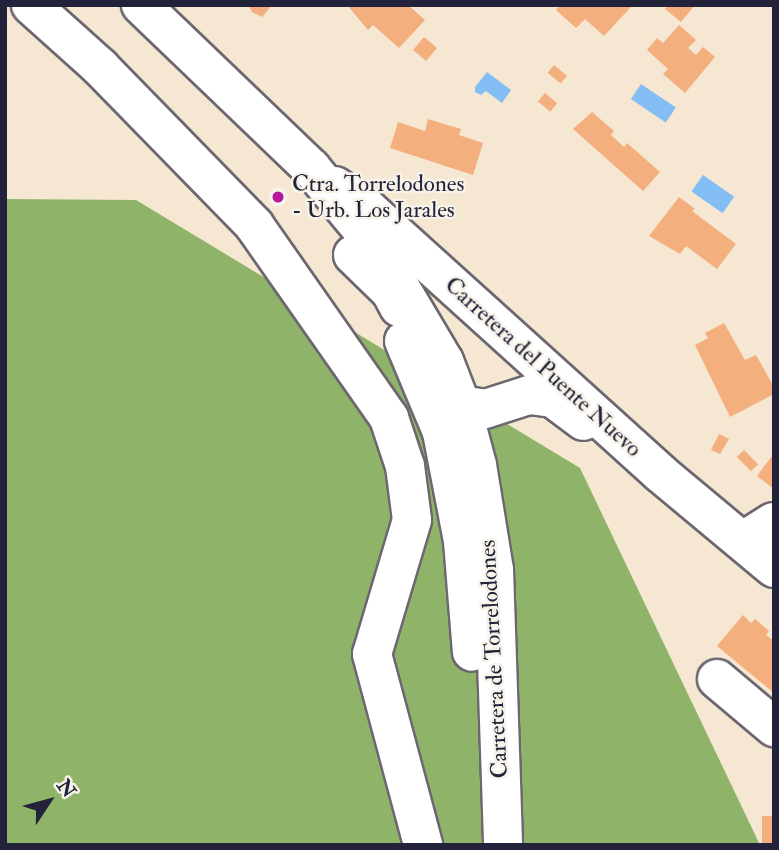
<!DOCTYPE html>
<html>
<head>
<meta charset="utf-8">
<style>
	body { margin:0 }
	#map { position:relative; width:779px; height:850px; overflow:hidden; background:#f5e7d1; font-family:"IM FELL Double Pica",serif }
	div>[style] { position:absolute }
	.forest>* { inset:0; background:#8fb469 }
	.water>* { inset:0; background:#82bdf4; transform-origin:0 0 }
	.building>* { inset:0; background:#f4af7f; transform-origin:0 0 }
	.roads { filter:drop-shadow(2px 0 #6c6770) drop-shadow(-2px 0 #6c6770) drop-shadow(0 2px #6c6770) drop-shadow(0 -2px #6c6770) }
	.minor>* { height:38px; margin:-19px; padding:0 19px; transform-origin:19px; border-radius:19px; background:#fff }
	.major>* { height:38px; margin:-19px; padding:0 19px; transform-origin:19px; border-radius:19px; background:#fff }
	.dots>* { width:19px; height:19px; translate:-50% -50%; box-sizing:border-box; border:4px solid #f7f3e8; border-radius:50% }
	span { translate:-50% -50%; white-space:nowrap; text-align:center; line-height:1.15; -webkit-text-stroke:5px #f7f3e8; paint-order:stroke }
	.poi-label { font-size:23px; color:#22223b }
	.left { translate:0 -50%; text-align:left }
	.street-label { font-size:23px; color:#22223b }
	.frame { position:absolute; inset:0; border:7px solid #22223b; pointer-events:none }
	.north { position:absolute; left:14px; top:766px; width:70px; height:70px; -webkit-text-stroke:5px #f7f3e8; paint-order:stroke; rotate:54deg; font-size:19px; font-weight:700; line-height:28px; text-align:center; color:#22223b }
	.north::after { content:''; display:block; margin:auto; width:24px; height:32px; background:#22223b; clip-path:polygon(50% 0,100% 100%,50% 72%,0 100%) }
</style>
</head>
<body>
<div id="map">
	<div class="forest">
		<div style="clip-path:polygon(5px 199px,136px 200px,580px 468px,760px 845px,5px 845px)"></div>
	</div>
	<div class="water">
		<div style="clip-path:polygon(487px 72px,511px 90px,502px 103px,486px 91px,481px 95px,475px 92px,475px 87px)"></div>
		<div style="left:641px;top:84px;width:42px;height:18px;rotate:34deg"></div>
		<div style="left:703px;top:175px;width:38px;height:20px;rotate:35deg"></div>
	</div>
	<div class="building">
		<div style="clip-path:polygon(248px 5px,272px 5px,262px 17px,252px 12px)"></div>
		<div style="clip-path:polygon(347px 5px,408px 5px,425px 20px,399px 48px,373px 25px,368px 30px)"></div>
		<div style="clip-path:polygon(560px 5px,628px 5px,631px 7px,604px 36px,585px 19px,576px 28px,556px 10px)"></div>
		<div style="clip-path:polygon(668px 5px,695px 5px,681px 22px,665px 9px)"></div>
		<div style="clip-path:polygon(679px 25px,696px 40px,688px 48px,696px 55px,703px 47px,715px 57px,685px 93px,663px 74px,668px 69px,647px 50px,657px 38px,663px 43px)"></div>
		<div style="left:424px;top:37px;width:17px;height:17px;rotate:40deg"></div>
		<div style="left:554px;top:65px;width:17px;height:10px;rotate:40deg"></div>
		<div style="left:545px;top:93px;width:16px;height:11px;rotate:40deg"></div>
		<div style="clip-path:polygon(592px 112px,614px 131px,611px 135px,624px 147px,627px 143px,660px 172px,643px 191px,573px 129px)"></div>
		<div style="clip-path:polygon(428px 119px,461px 129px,459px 135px,483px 143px,473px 175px,390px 148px,398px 122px,425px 131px)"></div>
		<div style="clip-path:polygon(679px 197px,695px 209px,692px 211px,736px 244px,717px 269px,686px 246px,680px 254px,649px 236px)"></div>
		<div style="clip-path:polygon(724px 323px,745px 360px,756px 355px,774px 387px,774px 394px,730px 417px,695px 345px,708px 338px,705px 333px)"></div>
		<div style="clip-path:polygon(719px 434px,729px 439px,720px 454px,711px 450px)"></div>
		<div style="left:744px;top:450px;width:20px;height:10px;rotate:45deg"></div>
		<div style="clip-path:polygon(772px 456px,774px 457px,774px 489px,757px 476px)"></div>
		<div style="clip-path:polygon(743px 615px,751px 623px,755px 619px,769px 631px,766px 635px,774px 641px,774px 693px,717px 646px)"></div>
		<div style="left:762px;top:816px;width:12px;height:29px"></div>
	</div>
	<div class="roads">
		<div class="minor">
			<div style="left:31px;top:5px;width:93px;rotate:41.9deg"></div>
			<div style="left:100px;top:67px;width:221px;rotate:45.7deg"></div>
			<div style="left:254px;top:225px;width:236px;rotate:55deg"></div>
			<div style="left:389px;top:418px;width:51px;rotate:71.6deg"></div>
			<div style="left:405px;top:466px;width:54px;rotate:82.6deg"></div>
			<div style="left:412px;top:520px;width:140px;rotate:106.6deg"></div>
			<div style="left:372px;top:654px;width:198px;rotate:75deg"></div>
			<div style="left:335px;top:186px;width:40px;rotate:34.9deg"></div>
			<div style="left:368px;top:209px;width:394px;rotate:42.1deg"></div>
			<div style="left:660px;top:473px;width:148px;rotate:39.8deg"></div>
			<div style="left:353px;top:255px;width:53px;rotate:44.2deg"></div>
			<div style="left:391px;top:292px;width:17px;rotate:62deg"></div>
			<div style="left:440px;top:381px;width:32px;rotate:49deg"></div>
			<div style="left:461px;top:405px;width:24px;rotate:9deg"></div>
			<div style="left:485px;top:409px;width:46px;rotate:-17.7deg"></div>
			<div style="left:529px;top:395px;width:24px;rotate:7deg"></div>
			<div style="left:553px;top:398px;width:38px;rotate:37deg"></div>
			<div style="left:743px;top:541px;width:36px;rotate:-32deg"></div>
			<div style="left:717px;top:679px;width:75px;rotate:40.1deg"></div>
		</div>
		<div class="major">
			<div style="left:141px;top:5px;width:236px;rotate:43.8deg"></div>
			<div style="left:311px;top:168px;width:100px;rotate:50.3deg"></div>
			<div style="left:375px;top:245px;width:135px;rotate:59.3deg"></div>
			<div style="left:444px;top:361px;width:47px;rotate:68.9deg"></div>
			<div style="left:461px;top:405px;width:62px;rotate:75.1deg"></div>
			<div style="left:477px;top:465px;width:106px;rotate:80.8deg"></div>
			<div style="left:494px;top:570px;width:275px;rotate:88.1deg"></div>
			<div style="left:404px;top:341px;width:99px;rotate:67.3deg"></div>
			<div style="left:442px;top:432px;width:111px;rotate:79.1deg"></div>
			<div style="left:463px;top:541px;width:111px;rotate:85.4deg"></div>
		</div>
	</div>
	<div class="dots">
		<div style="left:278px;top:197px;background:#b5179e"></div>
	</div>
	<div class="poi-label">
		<span class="left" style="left:292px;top:197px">Ctra. Torrelodones<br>- Urb. Los Jarales</span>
	</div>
	<div class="street-label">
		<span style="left:543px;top:367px;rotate:42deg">Carretera del Puente Nuevo</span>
		<span style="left:494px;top:659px;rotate:-93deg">Carretera de Torrelodones</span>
	</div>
	<div class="frame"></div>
	<div class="north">N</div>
</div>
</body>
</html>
